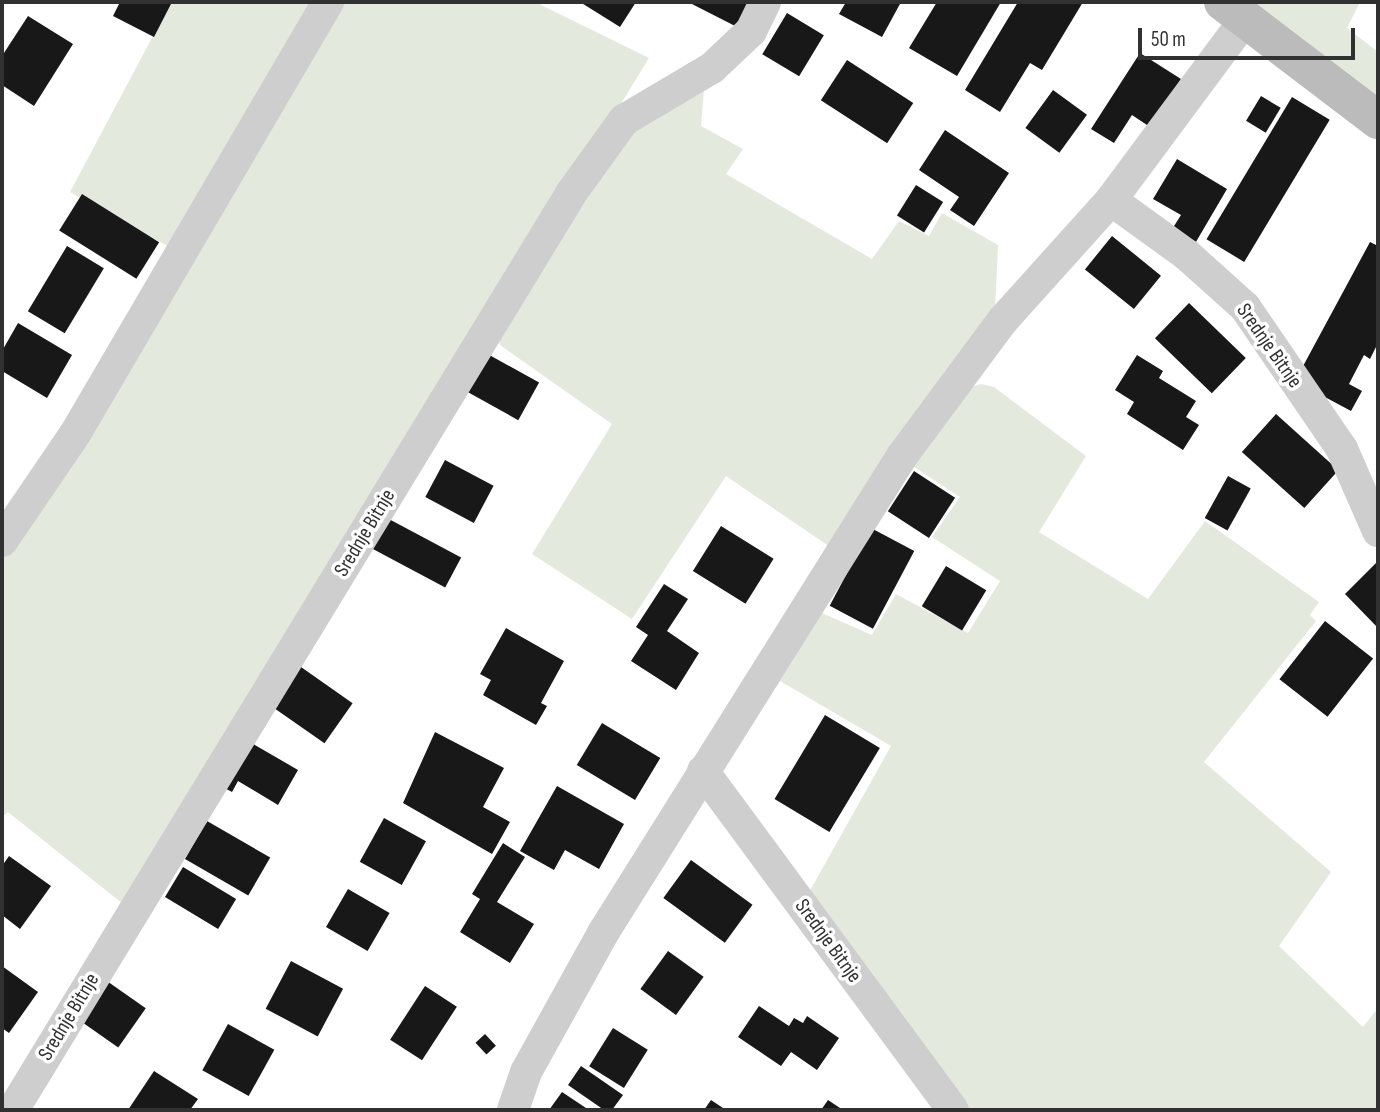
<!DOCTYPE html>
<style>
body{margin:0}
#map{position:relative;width:1380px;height:1112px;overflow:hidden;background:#fff;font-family:"Sofia Sans Condensed",sans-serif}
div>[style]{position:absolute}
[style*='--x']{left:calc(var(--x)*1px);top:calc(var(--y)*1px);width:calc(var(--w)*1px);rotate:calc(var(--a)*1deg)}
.green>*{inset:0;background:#e4e9de}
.building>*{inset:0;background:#181818;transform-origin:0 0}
.street>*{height:32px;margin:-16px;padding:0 16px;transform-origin:16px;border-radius:16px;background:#cecece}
.secondary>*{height:38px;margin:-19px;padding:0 19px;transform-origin:19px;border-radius:19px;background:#bbb}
span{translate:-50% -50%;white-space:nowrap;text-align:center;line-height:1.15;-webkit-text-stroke:7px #fff;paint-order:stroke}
.street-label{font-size:21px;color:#313131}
.frame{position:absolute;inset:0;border:4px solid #313131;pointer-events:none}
.scale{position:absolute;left:1138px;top:28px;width:217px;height:32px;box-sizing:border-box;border:4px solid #313131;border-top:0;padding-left:9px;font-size:21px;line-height:24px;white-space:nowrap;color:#313131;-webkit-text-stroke:5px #fff;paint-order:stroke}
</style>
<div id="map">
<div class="green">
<i style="clip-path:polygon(171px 2px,316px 2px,175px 250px,70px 192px)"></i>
<i style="clip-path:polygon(339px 2px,535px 2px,649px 58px,128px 908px,8px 812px,2px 817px,2px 557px)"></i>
<i style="clip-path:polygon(1244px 2px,1360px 2px,1347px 28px,1378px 52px,1378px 104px)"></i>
<i style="clip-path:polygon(704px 88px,701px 126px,743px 149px,726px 174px,872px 259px,899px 221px,929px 236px,942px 213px,998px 245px,995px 311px,833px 549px,726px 476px,632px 619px,532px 554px,612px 424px,500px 345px,498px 333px,501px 321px,630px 133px)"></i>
<i style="clip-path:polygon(981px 384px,994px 387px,1086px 456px,1039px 532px,1148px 599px,1205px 521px,1319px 602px,1310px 615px,1316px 621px,1204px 762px,1331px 872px,1279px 946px,1363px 1027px,1378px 1008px,1378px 1110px,966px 1110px,807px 896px,891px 746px,780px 681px,822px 613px,872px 635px,896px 594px,968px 633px,1000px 581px,932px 537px,960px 497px,911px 465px,967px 388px)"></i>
</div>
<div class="building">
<i style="clip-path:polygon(120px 2px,172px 2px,154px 37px,113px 16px)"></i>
<i style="clip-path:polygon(580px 2px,636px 2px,620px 27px)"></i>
<i style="clip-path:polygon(688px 2px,753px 2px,739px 28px)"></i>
<i style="clip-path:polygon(846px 2px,901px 2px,882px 37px,839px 14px)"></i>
<i style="clip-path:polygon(937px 2px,1001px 2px,957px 76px,909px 48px)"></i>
<i style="clip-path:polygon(1018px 2px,1083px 2px,1042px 70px,1030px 63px,1000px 112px,965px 90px)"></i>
<i style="left:787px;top:13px;width:43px;height:48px;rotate:31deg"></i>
<i style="clip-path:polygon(28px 16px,73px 44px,34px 106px,2px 85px,2px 56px)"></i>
<i style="clip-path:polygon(1140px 53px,1181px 79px,1150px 127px,1132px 115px,1114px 143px,1091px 129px)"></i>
<i style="left:847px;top:60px;width:79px;height:48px;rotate:33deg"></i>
<i style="left:1053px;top:90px;width:42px;height:47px;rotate:36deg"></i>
<i style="left:1261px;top:96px;width:23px;height:29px;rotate:31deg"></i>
<i style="left:1292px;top:97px;width:44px;height:166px;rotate:31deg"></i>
<i style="clip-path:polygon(945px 130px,1009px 173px,974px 226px,950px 210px,959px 197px,919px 170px)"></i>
<i style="clip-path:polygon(1177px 159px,1227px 189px,1193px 247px,1169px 234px,1181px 215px,1153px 199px)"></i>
<i style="left:916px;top:185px;width:32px;height:36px;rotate:32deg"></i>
<i style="left:82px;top:194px;width:91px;height:43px;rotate:32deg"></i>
<i style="left:1112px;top:236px;width:63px;height:43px;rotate:39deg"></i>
<i style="clip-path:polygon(1370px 242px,1378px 246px,1378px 343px,1370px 359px,1364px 355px,1349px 384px,1362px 391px,1351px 411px,1295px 381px)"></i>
<i style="left:67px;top:246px;width:43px;height:76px;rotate:31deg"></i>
<i style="left:1189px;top:303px;width:79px;height:49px;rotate:44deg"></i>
<i style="clip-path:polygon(18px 323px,72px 355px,47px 398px,2px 371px,2px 351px)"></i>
<i style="left:484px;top:352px;width:63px;height:43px;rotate:29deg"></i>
<i style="clip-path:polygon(1137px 355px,1163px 371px,1159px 378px,1196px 401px,1186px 417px,1199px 425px,1183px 450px,1127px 414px,1134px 402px,1115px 390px)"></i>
<i style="left:1276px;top:414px;width:84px;height:51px;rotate:42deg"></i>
<i style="left:445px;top:460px;width:55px;height:42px;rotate:28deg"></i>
<i style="left:914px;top:471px;width:49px;height:48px;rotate:33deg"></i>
<i style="left:1228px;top:476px;width:26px;height:48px;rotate:29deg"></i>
<i style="left:387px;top:518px;width:84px;height:34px;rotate:28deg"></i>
<i style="left:721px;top:526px;width:62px;height:53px;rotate:32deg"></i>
<i style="left:871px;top:528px;width:49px;height:88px;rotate:28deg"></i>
<i style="clip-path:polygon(1378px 561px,1378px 628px,1345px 594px)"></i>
<i style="left:946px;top:566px;width:47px;height:47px;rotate:31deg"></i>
<i style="clip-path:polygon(664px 584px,688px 599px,667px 631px,699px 653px,676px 690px,631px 661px,648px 635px,636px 627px)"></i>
<i style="left:1325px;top:621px;width:61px;height:74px;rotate:38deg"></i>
<i style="clip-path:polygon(506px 628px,564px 661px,541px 703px,547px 706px,536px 725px,483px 695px,491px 680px,480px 674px)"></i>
<i style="left:301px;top:667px;width:63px;height:49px;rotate:35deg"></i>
<i style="left:825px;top:715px;width:64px;height:98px;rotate:31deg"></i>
<i style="left:602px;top:723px;width:68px;height:49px;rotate:31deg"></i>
<i style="clip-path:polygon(435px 732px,504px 768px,483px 807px,510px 822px,492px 854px,403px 803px)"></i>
<i style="clip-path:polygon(243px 738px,298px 770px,278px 805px,238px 781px,232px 792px,217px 784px)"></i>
<i style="clip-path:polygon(557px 786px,624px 824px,599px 869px,565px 850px,554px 870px,520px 851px)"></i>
<i style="left:384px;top:818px;width:48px;height:50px;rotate:29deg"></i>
<i style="left:207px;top:821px;width:73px;height:44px;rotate:30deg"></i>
<i style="clip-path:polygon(503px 843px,525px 857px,497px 902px,534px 924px,510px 963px,460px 932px,480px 899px,472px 894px)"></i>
<i style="clip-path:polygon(9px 856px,51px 886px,20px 929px,2px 915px,2px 866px)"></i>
<i style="left:691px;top:860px;width:76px;height:47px;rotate:36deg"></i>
<i style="left:183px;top:867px;width:62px;height:35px;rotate:31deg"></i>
<i style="left:348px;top:889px;width:48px;height:44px;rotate:30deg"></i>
<i style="left:668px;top:951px;width:44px;height:47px;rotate:36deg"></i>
<i style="left:291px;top:961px;width:59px;height:54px;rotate:28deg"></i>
<i style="clip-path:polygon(2px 966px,38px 992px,9px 1033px,2px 1028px)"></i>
<i style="left:104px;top:979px;width:51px;height:48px;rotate:35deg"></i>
<i style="left:425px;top:986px;width:38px;height:64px;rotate:33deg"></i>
<i style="clip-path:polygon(759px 1006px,789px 1026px,794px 1018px,803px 1023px,807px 1016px,839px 1038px,817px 1070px,791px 1052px,781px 1066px,738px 1037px)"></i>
<i style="left:228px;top:1024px;width:53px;height:53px;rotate:29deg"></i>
<i style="left:613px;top:1028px;width:41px;height:45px;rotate:32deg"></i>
<i style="left:485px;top:1034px;width:16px;height:13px;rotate:47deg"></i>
<i style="clip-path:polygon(581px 1066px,623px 1095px,612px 1110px,604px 1110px,568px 1085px)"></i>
<i style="clip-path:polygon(154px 1071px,198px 1099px,190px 1110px,128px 1110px)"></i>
<i style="clip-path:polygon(562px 1092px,589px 1110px,549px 1110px)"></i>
<i style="clip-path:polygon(711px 1100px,726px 1110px,704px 1110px)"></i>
<i style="clip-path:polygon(828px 1100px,843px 1110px,821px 1110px)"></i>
</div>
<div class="street">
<i style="--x:1111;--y:200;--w:94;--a:35.9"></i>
<i style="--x:1187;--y:255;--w:78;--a:41.9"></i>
<i style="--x:1245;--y:307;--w:172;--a:55.7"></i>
<i style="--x:1342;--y:449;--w:90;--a:66.3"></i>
<i style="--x:2;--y:541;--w:130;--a:-55.7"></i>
<i style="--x:75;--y:434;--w:501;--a:-59.64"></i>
<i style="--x:703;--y:771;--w:421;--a:53.6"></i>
<i style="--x:13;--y:1110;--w:1075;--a:-58.66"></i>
<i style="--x:572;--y:192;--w:89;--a:-54.2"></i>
<i style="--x:624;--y:120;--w:102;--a:-30.6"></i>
<i style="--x:712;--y:68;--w:54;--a:-43.5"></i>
<i style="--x:751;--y:31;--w:32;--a:-64"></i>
<i style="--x:513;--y:1110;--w:40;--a:-71.1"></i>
<i style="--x:526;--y:1072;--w:159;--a:-61"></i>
<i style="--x:603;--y:933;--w:563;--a:-57.92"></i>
<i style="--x:902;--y:456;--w:169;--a:-53.4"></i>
<i style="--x:1003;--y:320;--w:161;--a:-48"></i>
<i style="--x:1111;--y:200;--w:227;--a:-53.4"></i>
</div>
<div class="secondary">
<i style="--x:1223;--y:2;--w:195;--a:37.3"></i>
</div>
<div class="street-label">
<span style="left:1269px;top:346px;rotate:55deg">Srednje Bitnje</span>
<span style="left:365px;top:533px;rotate:-59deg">Srednje Bitnje</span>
<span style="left:828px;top:941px;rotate:54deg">Srednje Bitnje</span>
<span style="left:69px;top:1017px;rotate:-59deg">Srednje Bitnje</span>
</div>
<div class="frame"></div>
<div class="scale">50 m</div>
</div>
